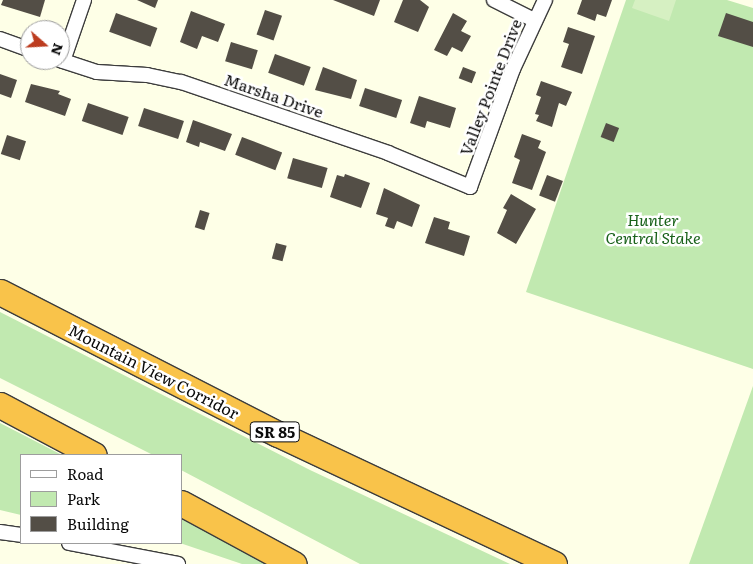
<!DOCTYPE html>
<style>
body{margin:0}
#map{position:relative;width:753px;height:564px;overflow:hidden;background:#feffe7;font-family:Literata,serif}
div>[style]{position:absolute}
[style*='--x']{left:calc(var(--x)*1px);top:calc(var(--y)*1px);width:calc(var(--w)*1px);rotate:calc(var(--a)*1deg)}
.green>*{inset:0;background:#c1e9b0}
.pitch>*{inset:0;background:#d6f0c2}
.building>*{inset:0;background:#534e46;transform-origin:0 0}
.roads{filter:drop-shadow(1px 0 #3d3d3d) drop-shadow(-1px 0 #3d3d3d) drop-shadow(0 1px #3d3d3d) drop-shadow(0 -1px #3d3d3d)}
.street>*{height:14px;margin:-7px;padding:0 7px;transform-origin:7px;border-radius:7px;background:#fff}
.highway>*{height:25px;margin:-12.5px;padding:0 12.5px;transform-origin:12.5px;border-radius:12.5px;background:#f9c34a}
span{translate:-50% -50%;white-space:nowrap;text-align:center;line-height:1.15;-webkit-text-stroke:5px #fff;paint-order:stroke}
.shield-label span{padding:1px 4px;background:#fff;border:1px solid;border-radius:4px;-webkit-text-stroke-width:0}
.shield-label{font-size:15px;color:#0a0a0a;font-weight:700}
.street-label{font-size:16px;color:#0a0a0a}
.park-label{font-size:16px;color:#1a621b;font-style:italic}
.legend{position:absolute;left:20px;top:454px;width:162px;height:90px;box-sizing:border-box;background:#fff;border:1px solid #9d9d9d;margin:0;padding:6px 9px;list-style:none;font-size:15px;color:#0a0a0a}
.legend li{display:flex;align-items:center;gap:10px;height:25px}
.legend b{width:25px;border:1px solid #9d9d9d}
.north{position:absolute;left:20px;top:20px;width:50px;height:50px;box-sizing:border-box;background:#fff;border:1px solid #9d9d9d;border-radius:50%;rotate:109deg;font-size:14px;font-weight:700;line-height:20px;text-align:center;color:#0a0a0a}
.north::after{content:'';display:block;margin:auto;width:18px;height:22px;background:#bc3c1f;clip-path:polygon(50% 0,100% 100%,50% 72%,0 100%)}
</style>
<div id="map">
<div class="green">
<i style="clip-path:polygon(626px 0,727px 0,753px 8px,753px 369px,526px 292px)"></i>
<i style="clip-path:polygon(0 312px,310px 470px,510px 564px,360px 564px,181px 470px,181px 455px,153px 455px,0 378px)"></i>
<i style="clip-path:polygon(753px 386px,753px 564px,689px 564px)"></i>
<i style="clip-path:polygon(0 423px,62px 455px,21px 455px,21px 515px,0 510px)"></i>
<i style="clip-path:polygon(181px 519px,257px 558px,267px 564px,242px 564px,180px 543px)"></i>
</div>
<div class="pitch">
<i style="clip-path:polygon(635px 0,676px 0,669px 21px,632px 8px)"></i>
</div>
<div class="building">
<i style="clip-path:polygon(3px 0,45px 0,40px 17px,1px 5px)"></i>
<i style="clip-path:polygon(137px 0,158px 0,155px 8px)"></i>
<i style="clip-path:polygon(333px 0,380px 0,374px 16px)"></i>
<i style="clip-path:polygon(403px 0,420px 0,429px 7px,418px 32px,394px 22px)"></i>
<i style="clip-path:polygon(582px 0,612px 0,606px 17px,597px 14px,595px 21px,577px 14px)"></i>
<i style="left:265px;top:10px;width:18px;height:26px;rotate:19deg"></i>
<i style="clip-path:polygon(191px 11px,225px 24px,218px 42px,202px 36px,197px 49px,180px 42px)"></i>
<i style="left:116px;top:13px;width:44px;height:20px;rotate:20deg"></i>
<i style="clip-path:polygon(453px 13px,467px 21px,461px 31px,471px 36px,462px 52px,452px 47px,447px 56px,434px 50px)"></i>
<i style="clip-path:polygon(726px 13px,753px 22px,753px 47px,718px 36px)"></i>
<i style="clip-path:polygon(568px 27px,595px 36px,582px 74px,561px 67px,569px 44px,563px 42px)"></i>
<i style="left:231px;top:42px;width:28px;height:20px;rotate:17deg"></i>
<i style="left:275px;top:54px;width:38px;height:20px;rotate:20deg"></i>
<i style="clip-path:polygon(323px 67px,357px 80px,351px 99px,315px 90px)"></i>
<i style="left:463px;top:67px;width:14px;height:12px;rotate:21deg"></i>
<i style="clip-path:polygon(0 74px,17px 80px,11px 98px,0 94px)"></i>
<i style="clip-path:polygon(541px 81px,572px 92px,566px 106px,559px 103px,552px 127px,536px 121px,539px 115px,535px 114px,541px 97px,536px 95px)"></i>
<i style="clip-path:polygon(31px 84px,60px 91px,58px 94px,71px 99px,65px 116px,25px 102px)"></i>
<i style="left:365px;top:88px;width:39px;height:19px;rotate:18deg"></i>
<i style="clip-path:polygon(419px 96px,456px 108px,450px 128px,427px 121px,425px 128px,410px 123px)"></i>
<i style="left:88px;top:103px;width:43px;height:19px;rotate:19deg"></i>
<i style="left:144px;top:108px;width:42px;height:19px;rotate:18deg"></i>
<i style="clip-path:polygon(193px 120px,232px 134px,225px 151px,200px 142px,199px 147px,186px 142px)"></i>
<i style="left:606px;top:123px;width:14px;height:15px;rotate:21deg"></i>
<i style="clip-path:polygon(522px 134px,541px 141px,538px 148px,546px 152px,532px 190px,512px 183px,520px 160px,514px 157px)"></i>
<i style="left:7px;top:135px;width:20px;height:20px;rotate:18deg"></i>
<i style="left:242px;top:137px;width:43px;height:19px;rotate:21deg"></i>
<i style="left:293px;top:158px;width:36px;height:21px;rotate:16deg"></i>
<i style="clip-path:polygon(345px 174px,370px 183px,361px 208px,330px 197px,337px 175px,344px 177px)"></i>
<i style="left:547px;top:175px;width:17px;height:22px;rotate:21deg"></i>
<i style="clip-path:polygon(384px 188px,420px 205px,412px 227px,397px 221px,394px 229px,385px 226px,388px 218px,376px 214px)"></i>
<i style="clip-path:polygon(511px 194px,536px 209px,516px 244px,497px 233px,507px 210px,503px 208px)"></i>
<i style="left:200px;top:210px;width:10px;height:18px;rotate:17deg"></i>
<i style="clip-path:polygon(434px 217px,450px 222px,448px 229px,470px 236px,464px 256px,425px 243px)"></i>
<i style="left:276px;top:243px;width:11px;height:16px;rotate:15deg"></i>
</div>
<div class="roads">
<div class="street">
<i style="--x:494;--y:0;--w:45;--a:26.6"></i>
<i style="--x:0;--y:39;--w:32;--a:20"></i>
<i style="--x:60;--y:60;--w:39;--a:18"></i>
<i style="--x:97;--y:72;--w:50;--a:3.4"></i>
<i style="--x:147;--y:75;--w:35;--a:12"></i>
<i style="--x:181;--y:82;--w:219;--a:18.9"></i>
<i style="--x:388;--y:153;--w:89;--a:22.5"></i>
<i style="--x:470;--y:187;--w:126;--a:-70"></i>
<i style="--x:513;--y:69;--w:76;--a:-65.1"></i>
<i style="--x:63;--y:61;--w:65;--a:-71"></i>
<i style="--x:0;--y:532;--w:21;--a:8"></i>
<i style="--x:69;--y:543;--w:111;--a:10.9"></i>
</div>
<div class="highway">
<i style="--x:0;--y:292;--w:312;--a:27.1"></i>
<i style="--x:278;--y:434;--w:305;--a:25.2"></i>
<i style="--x:0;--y:405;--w:106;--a:28"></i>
<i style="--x:181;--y:503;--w:128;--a:28.4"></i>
</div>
</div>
<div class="shield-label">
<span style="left:275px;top:432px">SR 85</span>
</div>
<div class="street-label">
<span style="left:490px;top:87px;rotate:-69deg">Valley Pointe Drive</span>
<span style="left:274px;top:95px;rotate:19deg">Marsha Drive</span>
<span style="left:154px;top:371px;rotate:27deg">Mountain View Corridor</span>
</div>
<div class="park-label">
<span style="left:653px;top:228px">Hunter<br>Central Stake</span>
</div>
<ul class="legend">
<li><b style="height:6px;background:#fff"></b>Road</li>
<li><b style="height:14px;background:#c1e9b0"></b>Park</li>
<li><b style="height:14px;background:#534e46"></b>Building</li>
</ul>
<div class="north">N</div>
</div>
